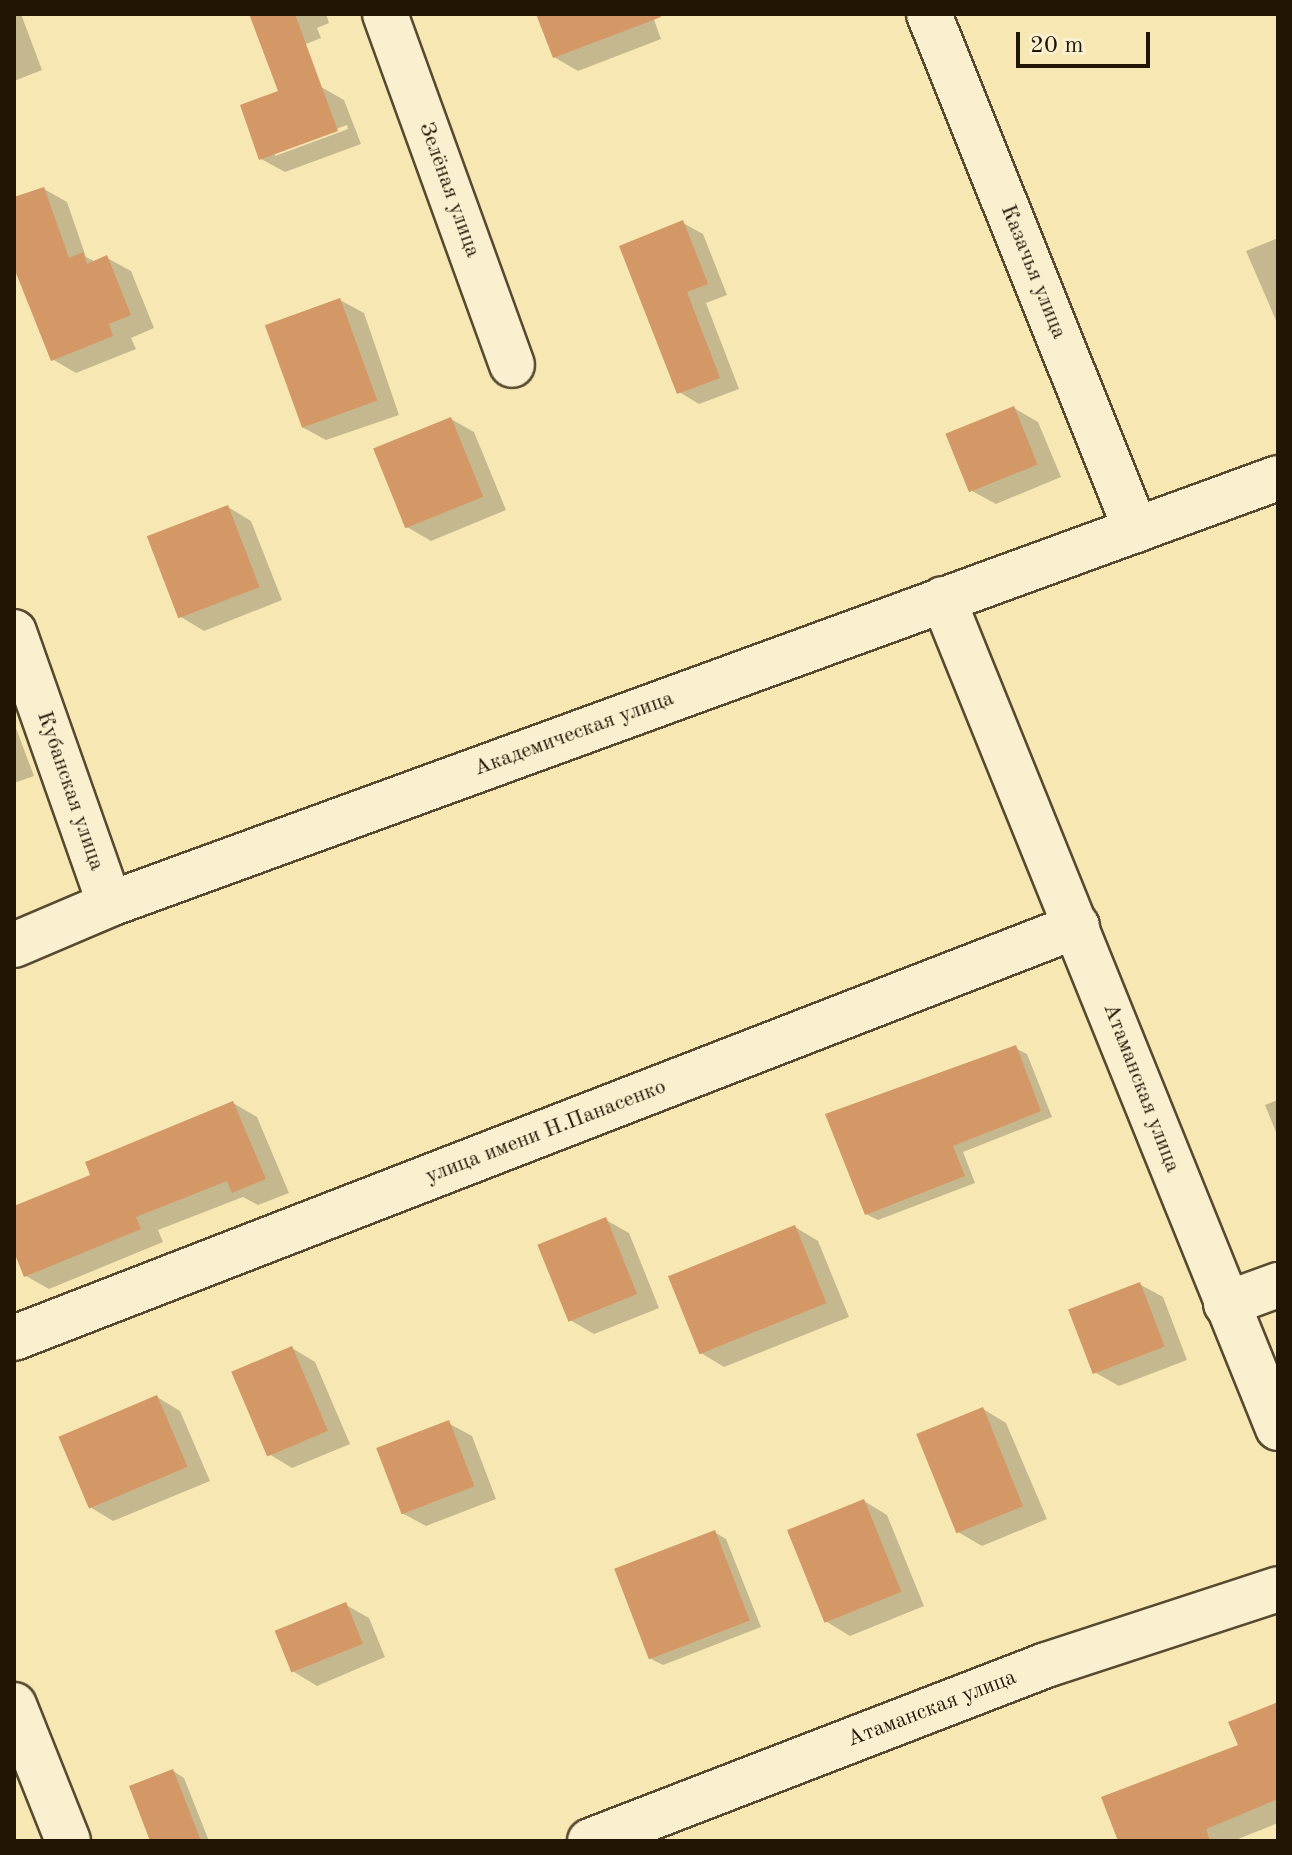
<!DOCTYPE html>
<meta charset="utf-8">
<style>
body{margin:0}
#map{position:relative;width:1292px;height:1855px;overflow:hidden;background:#f7e7b3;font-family:"Old Standard TT",serif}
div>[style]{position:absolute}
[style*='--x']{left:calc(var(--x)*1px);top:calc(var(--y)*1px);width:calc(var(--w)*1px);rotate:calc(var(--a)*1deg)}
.shadow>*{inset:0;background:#0003}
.building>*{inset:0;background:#d49766;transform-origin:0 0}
.roads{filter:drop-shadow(2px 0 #574a30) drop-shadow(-2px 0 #574a30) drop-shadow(0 2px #574a30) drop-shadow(0 -2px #574a30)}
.minor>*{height:44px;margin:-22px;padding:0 22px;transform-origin:22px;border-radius:22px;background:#faefce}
span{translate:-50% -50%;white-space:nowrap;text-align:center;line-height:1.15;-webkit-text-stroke:6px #faefce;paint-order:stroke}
.street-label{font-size:22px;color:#221504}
.frame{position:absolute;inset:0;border:16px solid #221504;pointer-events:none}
.scale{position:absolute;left:1016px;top:32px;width:134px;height:36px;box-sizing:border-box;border:4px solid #221504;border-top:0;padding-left:10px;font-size:24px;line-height:28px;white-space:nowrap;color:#221504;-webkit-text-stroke:6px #faefce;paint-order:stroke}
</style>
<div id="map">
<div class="shadow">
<i style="clip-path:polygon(14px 14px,21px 14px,42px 70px,14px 81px)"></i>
<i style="clip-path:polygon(251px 14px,326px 14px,329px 23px,317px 28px,321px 38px,284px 53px)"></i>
<i style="clip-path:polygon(538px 14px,652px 14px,661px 39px,578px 71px,554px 57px)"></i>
<i style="clip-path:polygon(evenodd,321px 87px,344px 100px,361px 144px,285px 172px,261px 159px,321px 87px,347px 125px,348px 129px,275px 156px,275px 152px,347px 125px)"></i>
<i style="clip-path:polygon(44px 189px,67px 202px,86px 257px,96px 262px,107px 258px,131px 271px,154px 328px,131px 338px,136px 349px,76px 373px,52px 359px,14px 263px,14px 199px)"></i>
<i style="clip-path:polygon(683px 223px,703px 234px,727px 295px,706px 303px,739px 389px,699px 404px,679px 392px)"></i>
<i style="clip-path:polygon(1278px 238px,1278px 325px,1246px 251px)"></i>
<i style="clip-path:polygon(340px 300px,364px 313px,399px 415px,326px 440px,302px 427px)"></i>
<i style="clip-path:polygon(1014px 408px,1038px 422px,1061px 477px,996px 504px,972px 491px)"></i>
<i style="clip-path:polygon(451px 419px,474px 432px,506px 510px,431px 541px,407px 527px)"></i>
<i style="clip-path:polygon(228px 507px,251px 521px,282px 600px,204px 631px,181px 617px)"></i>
<i style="clip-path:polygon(14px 723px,34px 776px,14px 783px)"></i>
<i style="clip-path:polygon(1015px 1048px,1027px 1054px,1052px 1117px,963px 1152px,975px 1183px,878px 1220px,866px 1214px,828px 1115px)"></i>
<i style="clip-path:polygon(1278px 1100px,1278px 1137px,1265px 1105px)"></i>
<i style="clip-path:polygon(233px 1103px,257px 1117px,289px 1193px,258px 1205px,243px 1197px,158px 1230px,163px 1242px,49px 1289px,26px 1276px,14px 1247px,14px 1208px,93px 1176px)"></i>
<i style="clip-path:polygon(606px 1220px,629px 1233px,659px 1308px,594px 1334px,570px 1320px)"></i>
<i style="clip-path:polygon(795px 1227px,818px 1241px,849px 1317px,724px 1367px,701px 1353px)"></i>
<i style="clip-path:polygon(1139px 1284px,1163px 1297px,1187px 1360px,1119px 1386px,1096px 1373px)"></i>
<i style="clip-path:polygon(292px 1348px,315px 1362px,350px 1444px,292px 1468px,269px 1454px)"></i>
<i style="clip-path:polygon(157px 1397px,180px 1411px,210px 1481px,113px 1521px,90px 1507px)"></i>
<i style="clip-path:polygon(983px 1409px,1006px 1423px,1047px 1519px,982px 1546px,958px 1532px)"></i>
<i style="clip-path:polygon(448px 1423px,472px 1436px,496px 1499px,426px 1526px,402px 1513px)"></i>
<i style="clip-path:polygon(864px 1501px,887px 1515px,924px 1606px,850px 1636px,827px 1622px)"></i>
<i style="clip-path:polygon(714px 1532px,726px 1539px,761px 1627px,663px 1665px,651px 1659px)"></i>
<i style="clip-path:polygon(346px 1605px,369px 1618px,385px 1657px,317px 1686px,294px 1672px)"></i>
<i style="clip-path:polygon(1278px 1704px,1278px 1823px,1233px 1841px,1119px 1841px,1240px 1747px)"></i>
<i style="clip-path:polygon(173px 1771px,184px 1778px,209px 1841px,152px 1841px)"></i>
</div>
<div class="building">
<i style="clip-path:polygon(249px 14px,295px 14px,338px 131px,259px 160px,240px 105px,278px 91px)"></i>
<i style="clip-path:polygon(536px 14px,660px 14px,661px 17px,553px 58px)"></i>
<i style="clip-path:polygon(44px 187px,69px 258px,83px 252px,87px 264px,107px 255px,131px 315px,109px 324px,113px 336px,51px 361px,14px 268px,14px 197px)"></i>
<i style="clip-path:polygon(683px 220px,708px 284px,687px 292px,720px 378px,677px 394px,619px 246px)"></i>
<i style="left:340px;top:298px;width:109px;height:80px;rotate:70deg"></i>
<i style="left:1014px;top:406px;width:63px;height:74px;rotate:68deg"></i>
<i style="left:451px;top:417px;width:86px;height:84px;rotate:68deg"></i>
<i style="left:228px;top:505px;width:88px;height:87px;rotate:69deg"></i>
<i style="clip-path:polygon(1016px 1045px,1041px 1111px,953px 1146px,965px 1176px,865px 1215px,825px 1114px)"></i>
<i style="clip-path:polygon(233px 1101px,266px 1179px,232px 1193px,227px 1181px,136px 1217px,141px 1229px,24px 1277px,14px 1252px,14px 1206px,90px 1175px,85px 1162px)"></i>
<i style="left:606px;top:1217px;width:83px;height:74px;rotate:68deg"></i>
<i style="left:795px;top:1225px;width:84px;height:137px;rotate:68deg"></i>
<i style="left:1140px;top:1282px;width:69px;height:77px;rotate:69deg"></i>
<i style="left:292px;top:1346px;width:92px;height:66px;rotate:67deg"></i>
<i style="left:157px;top:1395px;width:78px;height:107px;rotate:67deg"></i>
<i style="left:983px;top:1407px;width:107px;height:72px;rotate:68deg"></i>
<i style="left:449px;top:1420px;width:71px;height:78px;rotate:69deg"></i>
<i style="left:864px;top:1499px;width:100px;height:83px;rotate:68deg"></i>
<i style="left:715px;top:1530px;width:97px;height:108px;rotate:69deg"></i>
<i style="left:346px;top:1602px;width:45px;height:77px;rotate:68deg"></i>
<i style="clip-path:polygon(1278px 1702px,1278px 1799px,1206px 1829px,1210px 1841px,1118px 1841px,1101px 1797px,1238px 1745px,1228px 1722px)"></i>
<i style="clip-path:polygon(173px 1769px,201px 1841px,150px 1841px,129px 1786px)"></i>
</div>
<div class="roads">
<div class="minor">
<i style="--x:385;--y:14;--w:373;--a:70.1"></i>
<i style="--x:929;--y:14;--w:556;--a:68.14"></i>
<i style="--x:943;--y:599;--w:894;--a:68"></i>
<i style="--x:14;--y:632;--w:288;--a:70.6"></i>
<i style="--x:14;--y:945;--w:104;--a:-23.1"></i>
<i style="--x:110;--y:904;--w:1243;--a:-20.04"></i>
<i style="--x:1226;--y:1304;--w:55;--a:-20.1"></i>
<i style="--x:14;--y:1338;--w:1140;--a:-21.19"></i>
<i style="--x:14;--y:1705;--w:146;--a:68.3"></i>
<i style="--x:590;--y:1841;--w:489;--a:-21.1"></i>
<i style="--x:1046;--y:1665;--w:244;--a:-18.1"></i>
</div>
</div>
<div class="street-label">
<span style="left:449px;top:190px;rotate:70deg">Зелёная улица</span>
<span style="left:1033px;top:272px;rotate:68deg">Казачья улица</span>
<span style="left:574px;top:734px;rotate:-20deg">Академическая улица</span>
<span style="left:70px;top:791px;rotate:71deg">Кубанская улица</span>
<span style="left:1141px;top:1088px;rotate:69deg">Атаманская улица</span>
<span style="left:546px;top:1132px;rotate:-21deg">улица имени Н.Панасенко</span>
<span style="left:932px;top:1709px;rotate:-21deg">Атаманская улица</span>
</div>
<div class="frame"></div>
<div class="scale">20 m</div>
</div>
